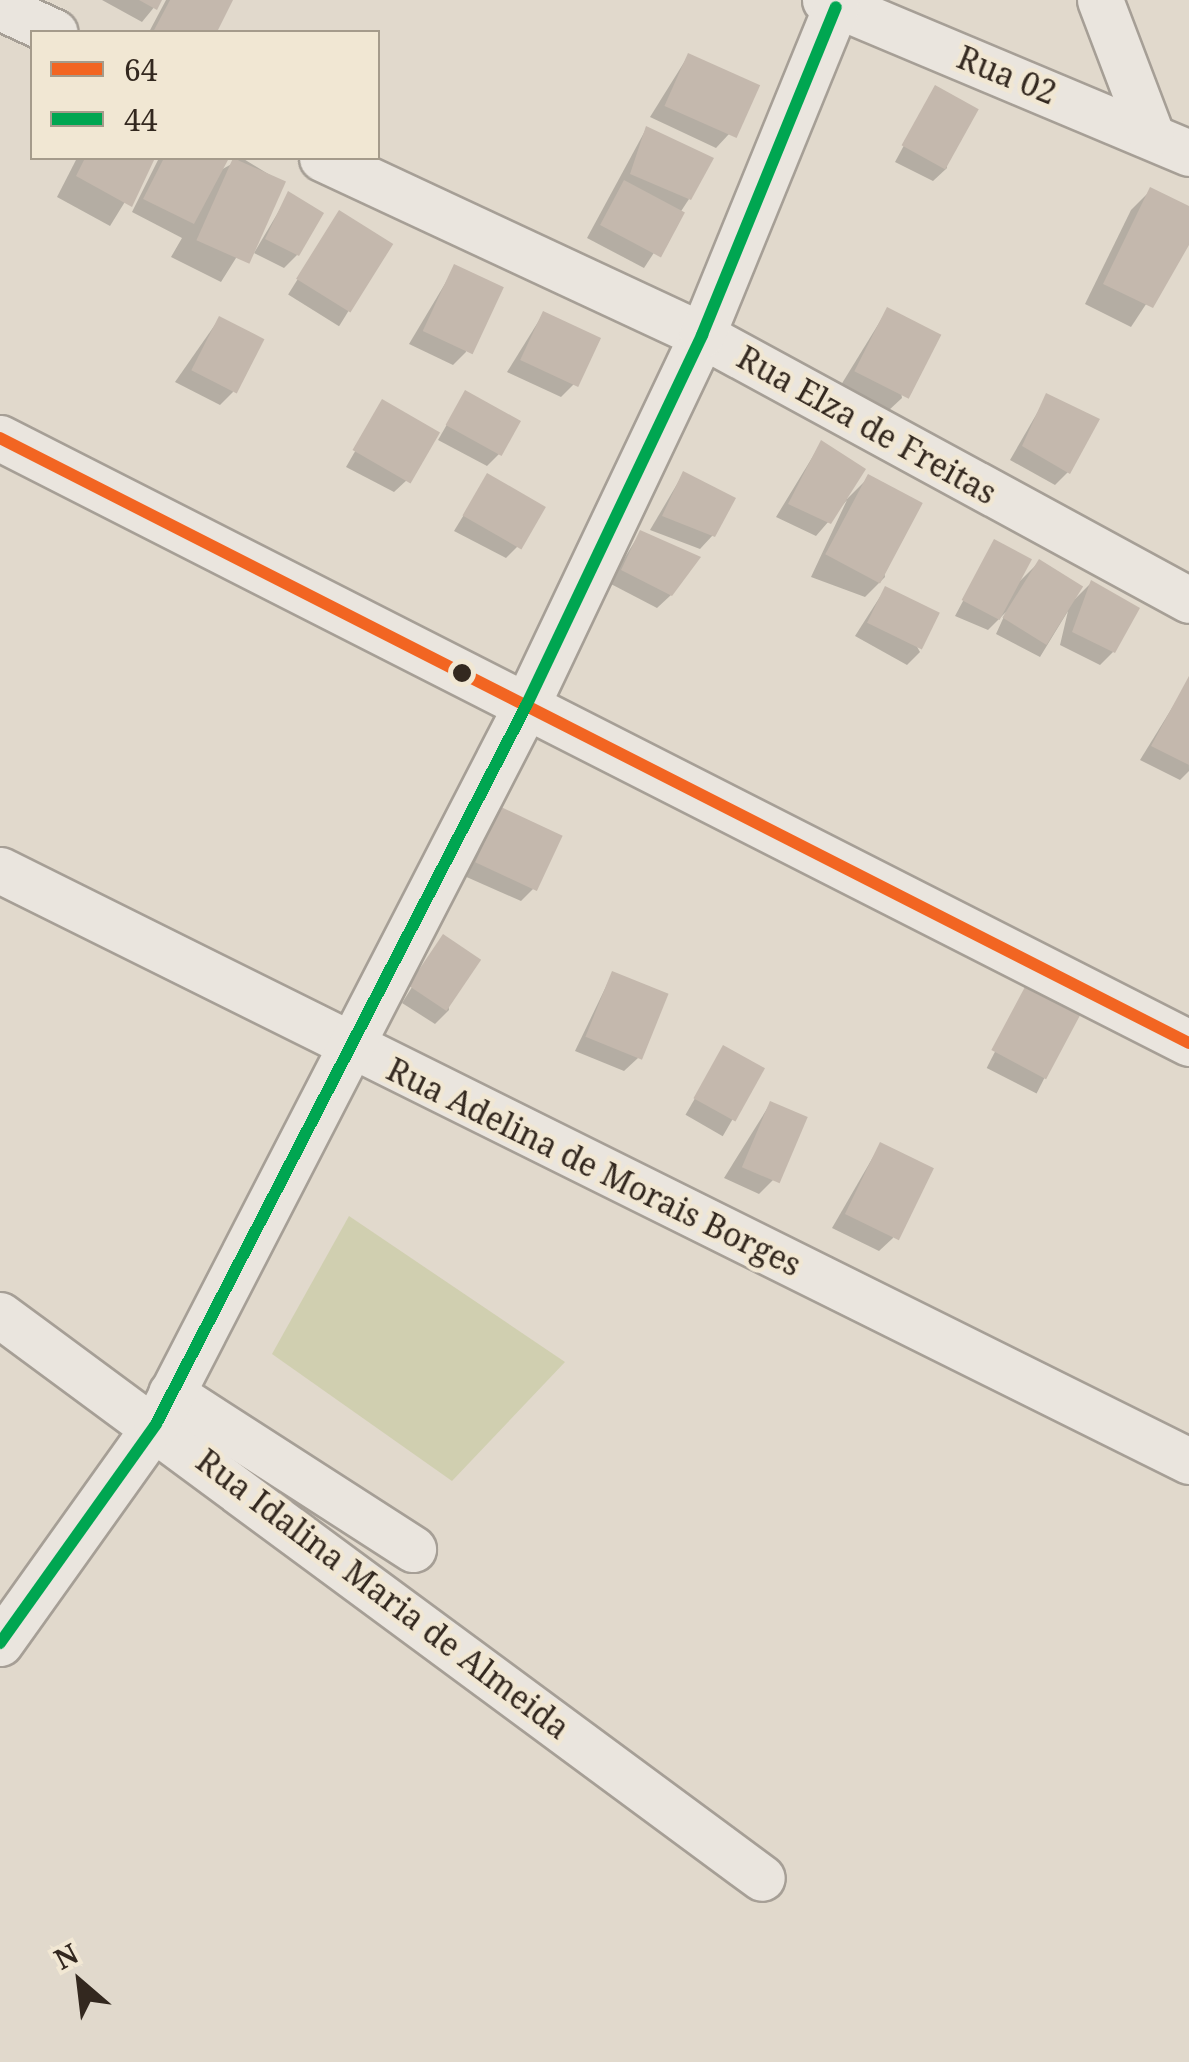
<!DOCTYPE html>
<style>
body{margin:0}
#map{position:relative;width:1189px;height:2062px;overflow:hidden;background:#e1d9cc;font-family:"Noto Serif",serif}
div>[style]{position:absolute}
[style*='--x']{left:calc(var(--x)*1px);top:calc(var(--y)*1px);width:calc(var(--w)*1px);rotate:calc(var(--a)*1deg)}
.green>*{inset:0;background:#d0cfb0}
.shadow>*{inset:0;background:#0003;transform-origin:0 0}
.building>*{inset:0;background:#c4b8ad;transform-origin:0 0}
.roads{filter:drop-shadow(2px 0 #a69f96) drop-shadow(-2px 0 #a69f96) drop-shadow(0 2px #a69f96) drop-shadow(0 -2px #a69f96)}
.minor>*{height:45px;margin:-22.5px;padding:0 22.5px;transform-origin:22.5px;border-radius:22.5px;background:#eae5de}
.bus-1>*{height:12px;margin:-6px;padding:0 6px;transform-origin:6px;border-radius:6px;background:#f26522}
.bus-2>*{height:12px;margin:-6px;padding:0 6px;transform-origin:6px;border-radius:6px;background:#00a651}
.dots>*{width:28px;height:28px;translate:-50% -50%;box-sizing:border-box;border:5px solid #f1e7d3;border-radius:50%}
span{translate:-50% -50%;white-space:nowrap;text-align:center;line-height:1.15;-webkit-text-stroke:9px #f1e7d3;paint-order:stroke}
.street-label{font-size:32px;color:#33281f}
.legend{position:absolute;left:30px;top:30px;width:350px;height:130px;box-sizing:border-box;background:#f1e7d3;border:2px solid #a59b8b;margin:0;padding:12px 18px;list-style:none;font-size:30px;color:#33281f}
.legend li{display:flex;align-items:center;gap:20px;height:50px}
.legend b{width:50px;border:2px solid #a59b8b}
.north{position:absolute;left:30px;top:1932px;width:100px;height:100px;-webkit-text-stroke:8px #f1e7d3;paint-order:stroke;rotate:332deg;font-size:28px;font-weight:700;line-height:40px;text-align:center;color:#33281f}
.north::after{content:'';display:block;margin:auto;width:35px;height:45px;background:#33281f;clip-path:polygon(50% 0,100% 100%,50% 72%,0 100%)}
</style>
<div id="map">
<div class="green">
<i style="clip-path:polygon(349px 1216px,565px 1362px,452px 1481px,272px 1354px)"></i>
</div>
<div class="shadow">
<i style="clip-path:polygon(102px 0,160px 0,142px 22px)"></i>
<i style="clip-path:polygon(166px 0,230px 0,214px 32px,149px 32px)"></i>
<i style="clip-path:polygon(688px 56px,729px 134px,716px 148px,650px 117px)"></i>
<i style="clip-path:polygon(935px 88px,947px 168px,933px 181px,895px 162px)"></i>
<i style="clip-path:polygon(646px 129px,689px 199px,644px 268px,587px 238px)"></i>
<i style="clip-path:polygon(77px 158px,152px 158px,110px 226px,57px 197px)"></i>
<i style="clip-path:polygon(159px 158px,226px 158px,221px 170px,242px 158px,283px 183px,221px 282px,171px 257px,182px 238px,132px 212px)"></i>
<i style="clip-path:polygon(1151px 190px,1189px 209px,1189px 239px,1131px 327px,1085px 304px,1131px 210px)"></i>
<i style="clip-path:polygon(289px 194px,297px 255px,284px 268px,254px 253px)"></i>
<i style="left:339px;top:213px;width:60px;height:96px;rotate:32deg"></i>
<i style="clip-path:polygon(455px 267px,466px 352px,453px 365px,409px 344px)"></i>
<i style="clip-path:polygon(887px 310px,902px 398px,888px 411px,841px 385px)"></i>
<i style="clip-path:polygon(543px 314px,574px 384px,561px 397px,507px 372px)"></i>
<i style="clip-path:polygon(219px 319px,233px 392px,220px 405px,175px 382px)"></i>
<i style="clip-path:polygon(465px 393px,500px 453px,487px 466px,438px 440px)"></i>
<i style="clip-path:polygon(1047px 396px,1068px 472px,1055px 485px,1010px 460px)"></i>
<i style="clip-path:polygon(383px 403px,408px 479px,394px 492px,346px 467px)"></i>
<i style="clip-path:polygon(821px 443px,847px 499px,869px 477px,885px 577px,865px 597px,811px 577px,847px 500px,816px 536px,776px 517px)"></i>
<i style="clip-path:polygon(683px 474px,713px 535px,700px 549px,650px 530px)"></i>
<i style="clip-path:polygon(487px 477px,520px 544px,506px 558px,454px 531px)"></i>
<i style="clip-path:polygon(640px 533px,671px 595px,657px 608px,609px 583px)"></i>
<i style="clip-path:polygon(994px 543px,1019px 582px,1039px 562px,1075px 599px,1091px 583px,1113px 652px,1100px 665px,1060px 645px,1068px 611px,1040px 657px,996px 634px,1006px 612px,988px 630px,955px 616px)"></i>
<i style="clip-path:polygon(885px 589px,920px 652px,907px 665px,855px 636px)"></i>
<i style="clip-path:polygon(1188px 682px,1189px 771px,1180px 780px,1140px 760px)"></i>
<i style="clip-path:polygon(502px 810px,534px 888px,521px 901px,462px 875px)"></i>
<i style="clip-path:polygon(443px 938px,449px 1010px,435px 1024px,402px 1003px)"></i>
<i style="clip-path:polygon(612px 974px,638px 1058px,624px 1071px,575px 1051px)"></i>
<i style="left:1028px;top:987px;width:56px;height:91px;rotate:27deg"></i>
<i style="left:724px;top:1048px;width:43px;height:77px;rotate:30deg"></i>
<i style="clip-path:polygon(770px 1104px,773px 1180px,759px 1194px,724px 1178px)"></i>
<i style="clip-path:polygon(880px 1145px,893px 1238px,879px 1251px,832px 1228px)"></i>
</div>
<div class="building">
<i style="clip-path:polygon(139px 0,162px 0,157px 10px)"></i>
<i style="clip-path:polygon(170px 0,233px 0,217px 32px,153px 32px)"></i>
<i style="left:688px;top:53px;width:79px;height:58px;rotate:24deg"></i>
<i style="left:935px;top:85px;width:50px;height:69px;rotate:29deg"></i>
<i style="clip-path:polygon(646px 126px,714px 158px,691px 200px,630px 174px)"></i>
<i style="clip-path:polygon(85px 158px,155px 158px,132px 207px,76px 176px)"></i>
<i style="clip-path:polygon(164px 158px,229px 158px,194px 224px,143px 199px)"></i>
<i style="left:233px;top:158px;width:58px;height:90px;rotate:24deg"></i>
<i style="left:624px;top:180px;width:69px;height:51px;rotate:28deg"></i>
<i style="clip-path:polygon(1150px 187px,1189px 206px,1189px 245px,1153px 308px,1103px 284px)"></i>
<i style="clip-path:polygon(288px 191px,324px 213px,299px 256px,265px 239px)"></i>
<i style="left:339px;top:210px;width:64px;height:81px;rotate:32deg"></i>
<i style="left:454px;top:264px;width:55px;height:74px;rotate:25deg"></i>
<i style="left:887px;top:307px;width:61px;height:72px;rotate:27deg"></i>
<i style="left:543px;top:311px;width:64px;height:54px;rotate:25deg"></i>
<i style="left:219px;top:316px;width:51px;height:61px;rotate:27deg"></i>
<i style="left:465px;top:390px;width:64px;height:40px;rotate:29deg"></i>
<i style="clip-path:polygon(1046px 393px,1100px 419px,1070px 474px,1022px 446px)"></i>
<i style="left:382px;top:399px;width:67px;height:59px;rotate:30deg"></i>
<i style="clip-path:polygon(821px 440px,866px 469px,831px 524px,788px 504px)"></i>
<i style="clip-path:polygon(683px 471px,736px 498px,715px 537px,662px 516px)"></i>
<i style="left:487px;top:473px;width:68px;height:49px;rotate:30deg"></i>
<i style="left:868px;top:474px;width:62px;height:91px;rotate:28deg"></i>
<i style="clip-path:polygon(640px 530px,701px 557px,672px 596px,621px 570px)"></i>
<i style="left:994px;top:539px;width:43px;height:69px;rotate:28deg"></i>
<i style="left:1039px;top:559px;width:52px;height:69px;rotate:32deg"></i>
<i style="clip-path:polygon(1091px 580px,1140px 608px,1115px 653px,1072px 632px)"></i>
<i style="left:885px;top:586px;width:61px;height:41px;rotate:26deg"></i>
<i style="clip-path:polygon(1189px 676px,1189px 765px,1151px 746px)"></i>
<i style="left:501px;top:807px;width:68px;height:61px;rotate:25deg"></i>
<i style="left:443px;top:934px;width:46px;height:62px;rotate:34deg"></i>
<i style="left:612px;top:971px;width:61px;height:71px;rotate:22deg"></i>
<i style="left:1027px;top:983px;width:62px;height:76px;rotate:28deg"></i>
<i style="left:723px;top:1045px;width:48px;height:61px;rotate:29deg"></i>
<i style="left:770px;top:1101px;width:41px;height:72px;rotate:23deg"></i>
<i style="left:880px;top:1142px;width:60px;height:80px;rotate:26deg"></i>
</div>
<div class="roads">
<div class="minor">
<i style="--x:825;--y:0;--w:395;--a:22.8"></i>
<i style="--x:1100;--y:0;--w:143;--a:69.2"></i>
<i style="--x:0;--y:7;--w:60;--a:24.8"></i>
<i style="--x:322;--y:158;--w:419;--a:25"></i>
<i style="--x:702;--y:335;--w:554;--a:28.55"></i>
<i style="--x:0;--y:438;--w:1334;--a:26.97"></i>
<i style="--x:0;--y:870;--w:1328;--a:26.43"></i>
<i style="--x:0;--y:1315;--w:947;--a:36.46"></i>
<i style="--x:171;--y:1393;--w:288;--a:32.8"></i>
<i style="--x:0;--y:1643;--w:269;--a:-54.5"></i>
<i style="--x:156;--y:1424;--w:808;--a:-62.74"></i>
<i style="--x:526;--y:706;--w:411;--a:-64.6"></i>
<i style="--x:702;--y:335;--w:354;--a:-67.8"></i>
</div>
</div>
<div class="bus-1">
<i style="--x:0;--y:438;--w:1334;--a:26.97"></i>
</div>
<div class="bus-2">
<i style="--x:0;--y:1643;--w:269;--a:-54.5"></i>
<i style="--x:156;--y:1424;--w:808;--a:-62.74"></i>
<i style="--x:526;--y:706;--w:411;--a:-64.6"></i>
<i style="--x:702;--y:335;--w:354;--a:-67.8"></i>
</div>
<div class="dots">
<i style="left:462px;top:673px;background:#33281f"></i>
</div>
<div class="street-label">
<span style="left:1007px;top:75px;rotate:22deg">Rua 02</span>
<span style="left:867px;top:425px;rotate:29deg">Rua Elza de Freitas</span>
<span style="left:594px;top:1167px;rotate:26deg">Rua Adelina de Morais Borges</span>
<span style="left:383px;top:1594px;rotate:37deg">Rua Idalina Maria de Almeida</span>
</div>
<ul class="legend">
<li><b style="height:12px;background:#f26522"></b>64</li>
<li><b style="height:12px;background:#00a651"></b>44</li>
</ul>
<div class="north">N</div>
</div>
